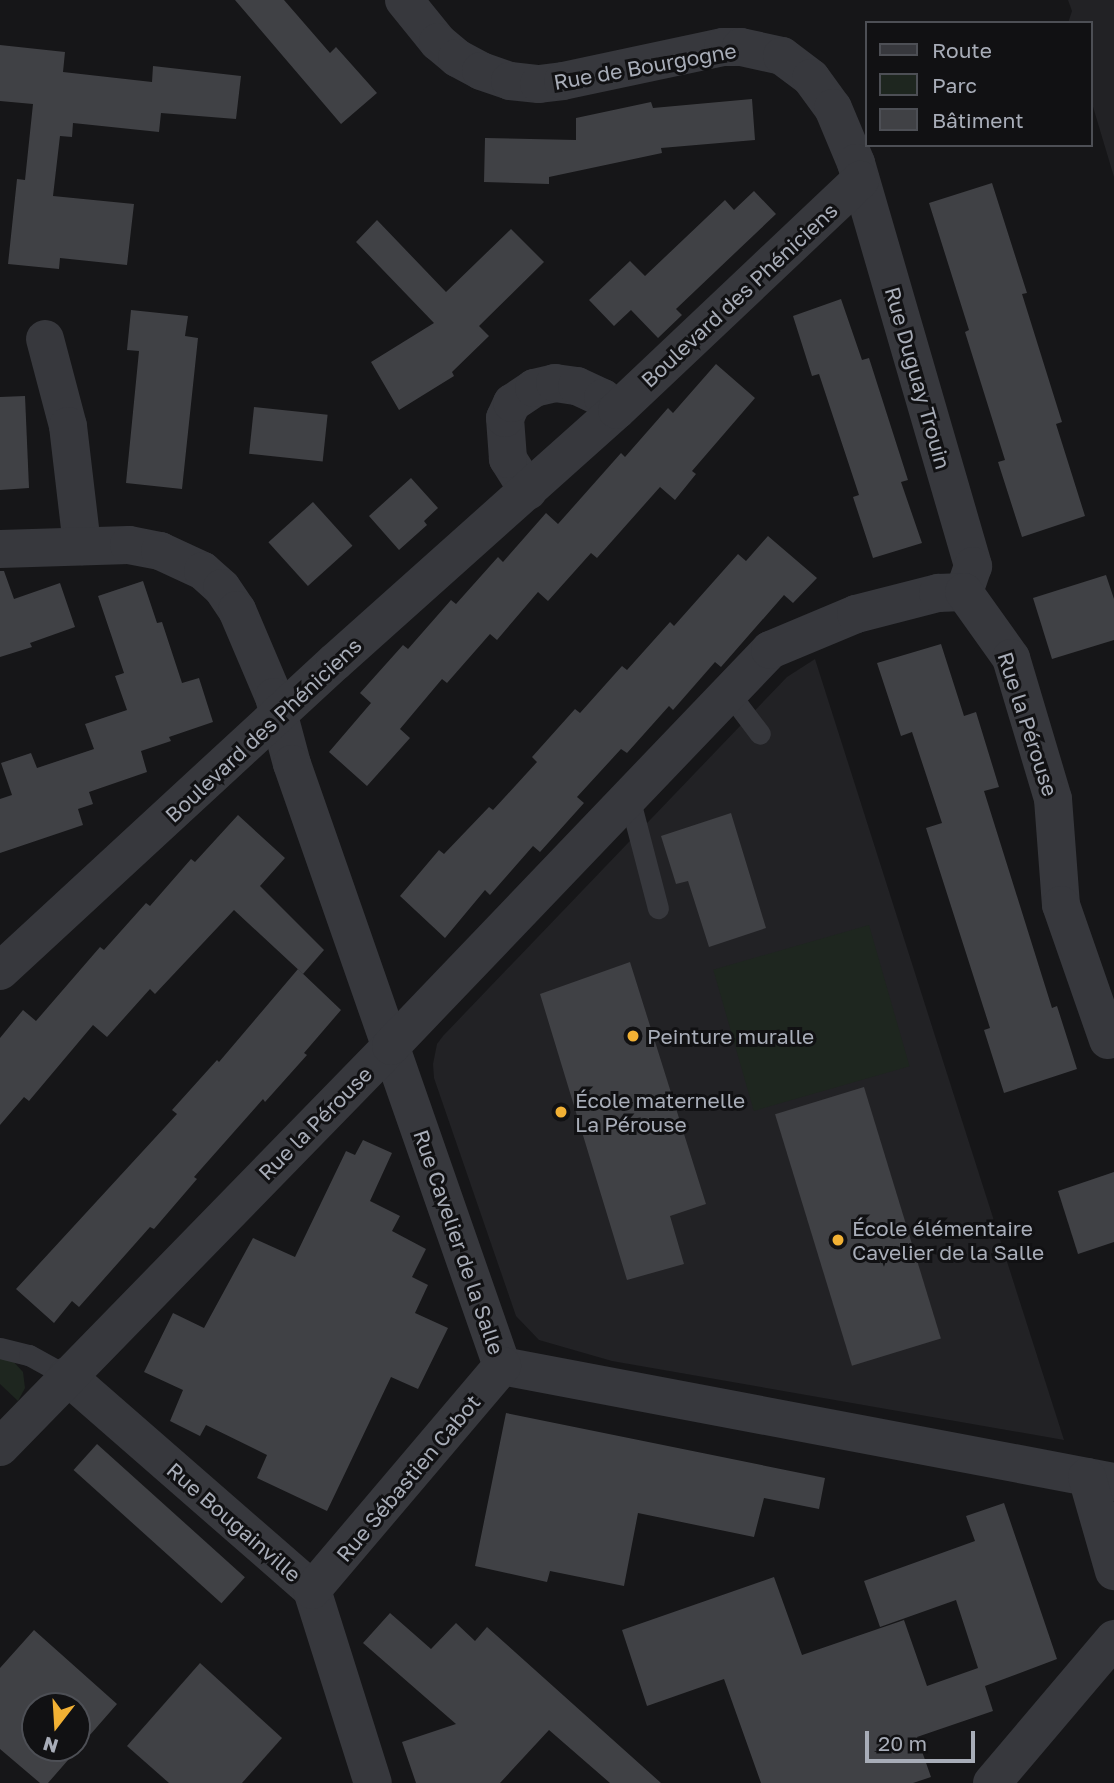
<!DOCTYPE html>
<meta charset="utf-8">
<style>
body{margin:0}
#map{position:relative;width:1114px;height:1783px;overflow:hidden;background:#161618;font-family:"Golos Text",sans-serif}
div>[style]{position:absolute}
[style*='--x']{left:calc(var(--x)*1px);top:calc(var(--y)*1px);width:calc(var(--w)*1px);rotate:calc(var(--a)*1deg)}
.built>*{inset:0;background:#222225}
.green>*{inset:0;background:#1e261f;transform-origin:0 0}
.building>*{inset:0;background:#404145;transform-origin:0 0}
.service>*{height:21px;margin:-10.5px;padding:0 10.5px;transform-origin:10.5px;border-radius:10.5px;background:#37383d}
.minor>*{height:38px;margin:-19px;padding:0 19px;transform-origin:19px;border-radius:19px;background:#37383d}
.dots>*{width:19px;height:19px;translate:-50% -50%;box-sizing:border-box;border:4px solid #111113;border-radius:50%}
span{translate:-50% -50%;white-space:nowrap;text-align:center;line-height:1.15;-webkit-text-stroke:6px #111113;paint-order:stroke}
.street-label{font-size:21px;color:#a8adb8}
.poi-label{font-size:21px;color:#a8adb8}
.left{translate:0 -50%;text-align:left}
.legend{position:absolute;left:865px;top:21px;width:228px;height:126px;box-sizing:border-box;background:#111113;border:2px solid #4d4f55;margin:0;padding:9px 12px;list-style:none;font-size:21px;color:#a8adb8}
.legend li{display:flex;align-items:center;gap:14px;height:35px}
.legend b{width:35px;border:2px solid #4d4f55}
.north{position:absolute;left:21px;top:1692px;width:70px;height:70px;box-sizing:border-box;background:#111113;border:2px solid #4d4f55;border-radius:50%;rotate:197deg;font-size:19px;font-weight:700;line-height:28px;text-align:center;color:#a8adb8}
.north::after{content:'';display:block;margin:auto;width:24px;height:32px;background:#f2b134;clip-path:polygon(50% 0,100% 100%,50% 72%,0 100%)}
.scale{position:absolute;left:865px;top:1731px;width:110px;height:32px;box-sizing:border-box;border:4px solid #a8adb8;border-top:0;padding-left:9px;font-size:21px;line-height:24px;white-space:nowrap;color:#a8adb8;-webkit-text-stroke:5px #111113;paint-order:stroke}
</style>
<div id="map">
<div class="built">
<i style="clip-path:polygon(1068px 0,1114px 0,1114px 177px,1091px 100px,1091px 23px,1068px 23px,1072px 11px)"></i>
<i style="clip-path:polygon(815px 659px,943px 1061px,1064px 1440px,612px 1361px,539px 1340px,516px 1316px,434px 1078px,433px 1064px,437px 1044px,443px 1036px,787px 677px)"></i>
</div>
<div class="green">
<i style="left:869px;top:925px;width:147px;height:162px;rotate:74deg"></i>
<i style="clip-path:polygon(0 1359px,11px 1359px,23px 1372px,25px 1388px,18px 1401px,0 1384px)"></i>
</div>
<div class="building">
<i style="clip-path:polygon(235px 0,284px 0,330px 53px,336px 47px,377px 93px,341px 124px)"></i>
<i style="clip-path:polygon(0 45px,65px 52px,63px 72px,152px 82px,153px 66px,241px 76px,236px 119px,161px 113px,159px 132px,73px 123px,72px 137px,60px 136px,53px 196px,134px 204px,127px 265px,60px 258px,59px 269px,8px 264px,17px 179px,25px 180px,33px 104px,0 101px)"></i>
<i style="clip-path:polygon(752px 99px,755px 140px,661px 148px,662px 153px,549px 177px,549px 184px,484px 182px,485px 138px,576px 140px,576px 118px,651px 102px,653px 108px)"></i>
<i style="clip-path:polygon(992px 183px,1027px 293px,1022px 294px,1062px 422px,1056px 424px,1085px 516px,1022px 537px,998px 462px,1005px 460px,965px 332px,969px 330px,929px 203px)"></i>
<i style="clip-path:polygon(754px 191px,776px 214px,676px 309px,682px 315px,658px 338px,631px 310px,614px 326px,589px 300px,630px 261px,645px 276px,725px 200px,734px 210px)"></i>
<i style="clip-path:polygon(377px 220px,446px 292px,511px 229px,544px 262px,479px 326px,489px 336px,452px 372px,454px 376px,399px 410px,371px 362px,434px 323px,356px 242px)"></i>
<i style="clip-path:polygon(841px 299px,862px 360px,869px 358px,908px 480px,901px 482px,922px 543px,873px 558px,853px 497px,859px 495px,819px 374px,812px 376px,793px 316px)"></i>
<i style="clip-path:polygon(131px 310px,188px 316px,185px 336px,198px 338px,182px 489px,126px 483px,139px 351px,127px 350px)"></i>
<i style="clip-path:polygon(716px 364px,755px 398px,692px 471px,696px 474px,675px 500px,660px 487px,597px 558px,591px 553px,548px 601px,538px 592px,497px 640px,490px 634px,447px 683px,442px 679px,400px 729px,410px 738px,367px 786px,329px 752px,371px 703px,360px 693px,403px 645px,408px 649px,451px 600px,456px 604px,498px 557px,503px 562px,546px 513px,558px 524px,621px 453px,625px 457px,668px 408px,673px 413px)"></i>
<i style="clip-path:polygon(25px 396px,29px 488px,0 490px,0 397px)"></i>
<i style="left:254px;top:407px;width:74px;height:47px;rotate:6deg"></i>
<i style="clip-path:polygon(411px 478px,438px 508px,424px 521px,427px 525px,399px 550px,369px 516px)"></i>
<i style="left:313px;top:502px;width:59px;height:60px;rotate:48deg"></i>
<i style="clip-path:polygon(768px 536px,817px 578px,793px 603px,784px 595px,721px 667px,715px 662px,673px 710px,669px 706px,627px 753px,621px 749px,577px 797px,584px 803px,540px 852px,533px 846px,490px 895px,485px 890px,445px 938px,400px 896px,439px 850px,444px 854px,489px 807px,493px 810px,537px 762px,532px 757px,575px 709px,580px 713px,622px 666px,627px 670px,670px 622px,674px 626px,738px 554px,746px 561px)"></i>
<i style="clip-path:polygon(0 571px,4px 571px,14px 599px,60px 583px,75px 627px,30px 643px,32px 647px,0 657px)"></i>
<i style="clip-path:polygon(1106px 575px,1114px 599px,1114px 640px,1052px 659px,1033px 598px)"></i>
<i style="clip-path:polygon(143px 581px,157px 623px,162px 622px,182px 683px,199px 678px,213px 722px,169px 737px,171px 741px,141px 751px,147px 772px,89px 792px,93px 804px,78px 809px,83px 825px,0 853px,0 799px,12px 795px,1px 763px,31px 753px,37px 768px,94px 749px,85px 724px,127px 710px,115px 676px,124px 673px,98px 596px)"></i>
<i style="clip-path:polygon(941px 644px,964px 716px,976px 712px,999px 787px,984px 791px,1052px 1008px,1057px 1006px,1077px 1069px,1004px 1093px,984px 1030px,990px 1028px,926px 828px,942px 823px,912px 732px,901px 736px,877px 663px)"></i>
<i style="clip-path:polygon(731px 813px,766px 928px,709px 947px,688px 881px,676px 884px,661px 836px)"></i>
<i style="clip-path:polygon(238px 815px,285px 858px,260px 886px,324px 950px,303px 974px,234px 910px,155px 994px,150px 989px,107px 1037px,93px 1025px,29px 1101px,24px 1097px,0 1125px,0 1038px,23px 1010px,36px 1021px,100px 947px,104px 950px,146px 903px,150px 906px,191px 859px,195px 862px)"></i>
<i style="clip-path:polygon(630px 962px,706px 1204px,670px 1216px,684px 1264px,627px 1280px,540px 994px)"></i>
<i style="clip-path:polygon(298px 969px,341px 1010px,304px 1053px,307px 1055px,265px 1102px,263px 1099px,194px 1177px,197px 1179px,154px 1229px,150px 1227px,79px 1307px,72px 1301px,54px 1323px,16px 1289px,177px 1114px,172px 1110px,217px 1060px,219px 1062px)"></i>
<i style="left:864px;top:1087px;width:263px;height:93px;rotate:73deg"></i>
<i style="clip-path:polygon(363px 1140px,392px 1153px,370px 1201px,400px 1216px,392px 1231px,426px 1249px,412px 1277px,428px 1285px,415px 1313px,448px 1328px,418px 1389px,391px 1377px,327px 1511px,257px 1478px,267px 1455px,206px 1425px,200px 1436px,170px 1421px,183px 1390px,144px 1372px,173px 1313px,204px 1328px,253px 1238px,295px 1257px,346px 1151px,355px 1155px)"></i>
<i style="clip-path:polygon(1114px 1172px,1114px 1242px,1078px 1254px,1058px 1191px)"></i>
<i style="clip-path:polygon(506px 1413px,825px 1478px,819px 1509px,764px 1498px,754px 1537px,638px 1513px,624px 1586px,550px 1571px,547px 1582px,475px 1566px)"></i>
<i style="left:97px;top:1444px;width:199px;height:35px;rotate:42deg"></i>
<i style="clip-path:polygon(1004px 1503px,1057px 1659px,985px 1686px,993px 1711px,917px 1737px,931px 1777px,913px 1783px,761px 1783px,724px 1679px,647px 1706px,622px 1630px,774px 1577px,802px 1655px,904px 1620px,927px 1686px,978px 1668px,956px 1600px,880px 1627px,864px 1581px,975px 1541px,966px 1516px)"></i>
<i style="clip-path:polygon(390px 1613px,431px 1649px,456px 1623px,475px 1641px,487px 1627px,661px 1783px,610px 1783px,549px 1730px,500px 1783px,416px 1783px,402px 1742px,456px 1724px,363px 1643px)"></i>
<i style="clip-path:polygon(evenodd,34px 1630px,117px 1704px,48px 1783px,40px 1783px,0 1749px,0 1668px,34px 1630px,35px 1706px,77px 1706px,77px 1748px,35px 1748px,35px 1706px)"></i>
<i style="clip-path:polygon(200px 1663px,282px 1738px,242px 1783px,169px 1783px,127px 1746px)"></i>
</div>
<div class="service">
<i style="--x:729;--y:693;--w:51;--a:52.9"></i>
<i style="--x:629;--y:797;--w:115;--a:75.4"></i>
<i style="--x:0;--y:1348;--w:30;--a:14"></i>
<i style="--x:29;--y:1355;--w:43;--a:28.9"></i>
</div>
<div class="minor">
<i style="--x:404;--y:0;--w:54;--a:51"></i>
<i style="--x:438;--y:42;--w:25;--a:40"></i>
<i style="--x:457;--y:58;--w:27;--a:28"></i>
<i style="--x:481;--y:71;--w:31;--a:19"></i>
<i style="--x:510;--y:81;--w:29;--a:6"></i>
<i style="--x:539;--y:84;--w:24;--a:-7"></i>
<i style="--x:563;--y:81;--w:164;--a:-12"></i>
<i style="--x:723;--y:47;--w:18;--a:0"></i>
<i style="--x:741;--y:47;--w:42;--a:12.4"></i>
<i style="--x:782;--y:56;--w:36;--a:37"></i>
<i style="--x:811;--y:78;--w:37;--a:54"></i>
<i style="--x:833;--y:108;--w:60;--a:67.3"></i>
<i style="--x:856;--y:163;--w:420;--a:73.8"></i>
<i style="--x:973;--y:566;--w:28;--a:109"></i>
<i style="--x:45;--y:339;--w:90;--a:75.2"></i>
<i style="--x:68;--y:426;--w:121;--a:83.3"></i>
<i style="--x:528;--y:491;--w:38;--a:-122"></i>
<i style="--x:508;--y:459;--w:41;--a:-94.2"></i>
<i style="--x:505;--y:418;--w:17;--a:-65"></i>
<i style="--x:512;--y:403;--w:27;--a:-34"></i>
<i style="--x:534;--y:388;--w:22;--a:-13"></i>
<i style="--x:555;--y:383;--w:22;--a:8"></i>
<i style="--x:577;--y:386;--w:29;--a:25"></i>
<i style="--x:603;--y:398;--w:18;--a:41"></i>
<i style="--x:0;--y:549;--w:129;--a:-1.8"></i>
<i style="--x:129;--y:545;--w:32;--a:11"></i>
<i style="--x:160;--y:551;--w:47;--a:24.9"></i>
<i style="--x:203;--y:571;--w:25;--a:42"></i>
<i style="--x:222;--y:588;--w:27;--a:56"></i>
<i style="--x:237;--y:610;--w:95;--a:67"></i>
<i style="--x:274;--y:697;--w:69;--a:75"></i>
<i style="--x:292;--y:764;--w:638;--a:70.77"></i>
<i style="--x:502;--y:1366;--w:623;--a:10.73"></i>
<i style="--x:0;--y:971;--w:456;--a:-42.7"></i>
<i style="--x:335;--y:662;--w:378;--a:-41.8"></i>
<i style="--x:617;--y:410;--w:335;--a:-43.4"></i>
<i style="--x:67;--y:1376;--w:325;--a:41.1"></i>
<i style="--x:312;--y:1590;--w:202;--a:72.5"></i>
<i style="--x:0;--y:1447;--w:560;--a:-45.72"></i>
<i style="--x:391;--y:1046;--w:548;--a:-46.26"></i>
<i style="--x:770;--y:650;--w:93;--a:-22.7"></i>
<i style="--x:856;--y:614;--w:85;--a:-14.4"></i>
<i style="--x:938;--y:593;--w:26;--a:-2"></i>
<i style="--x:964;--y:592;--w:81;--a:54.5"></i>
<i style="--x:1011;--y:658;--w:147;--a:73.4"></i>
<i style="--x:1053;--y:799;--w:106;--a:85.7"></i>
<i style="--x:1061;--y:905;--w:143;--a:70.8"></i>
<i style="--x:1087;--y:1477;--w:98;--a:74"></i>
<i style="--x:312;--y:1590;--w:294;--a:-49.7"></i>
<i style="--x:992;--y:1783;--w:189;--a:-49.7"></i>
</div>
<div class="dots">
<i style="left:633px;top:1036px;background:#f2b134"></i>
<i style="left:561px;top:1112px;background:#f2b134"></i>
<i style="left:838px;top:1240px;background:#f2b134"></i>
</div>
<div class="street-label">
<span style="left:645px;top:66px;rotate:-10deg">Rue de Bourgogne</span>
<span style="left:739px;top:295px;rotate:-43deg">Boulevard des Phéniciens</span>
<span style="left:918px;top:378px;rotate:74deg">Rue Duguay Trouin</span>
<span style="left:1028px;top:724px;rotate:72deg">Rue la Pérouse</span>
<span style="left:263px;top:730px;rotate:-43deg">Boulevard des Phéniciens</span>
<span style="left:315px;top:1123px;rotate:-45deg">Rue la Pérouse</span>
<span style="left:459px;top:1242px;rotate:71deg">Rue Cavelier de la Salle</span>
<span style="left:408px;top:1478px;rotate:-50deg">Rue Sébastien Cabot</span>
<span style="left:234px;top:1522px;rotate:41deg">Rue Bougainville</span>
</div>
<div class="poi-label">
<span class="left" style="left:647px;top:1036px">Peinture muralle</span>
<span class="left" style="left:575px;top:1112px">École maternelle<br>La Pérouse</span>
<span class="left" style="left:852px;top:1240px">École élémentaire<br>Cavelier de la Salle</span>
</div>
<ul class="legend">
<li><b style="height:9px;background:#37383d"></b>Route</li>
<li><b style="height:19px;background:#1e261f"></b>Parc</li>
<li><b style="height:19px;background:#404145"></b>Bâtiment</li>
</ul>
<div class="north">N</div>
<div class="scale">20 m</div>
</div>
